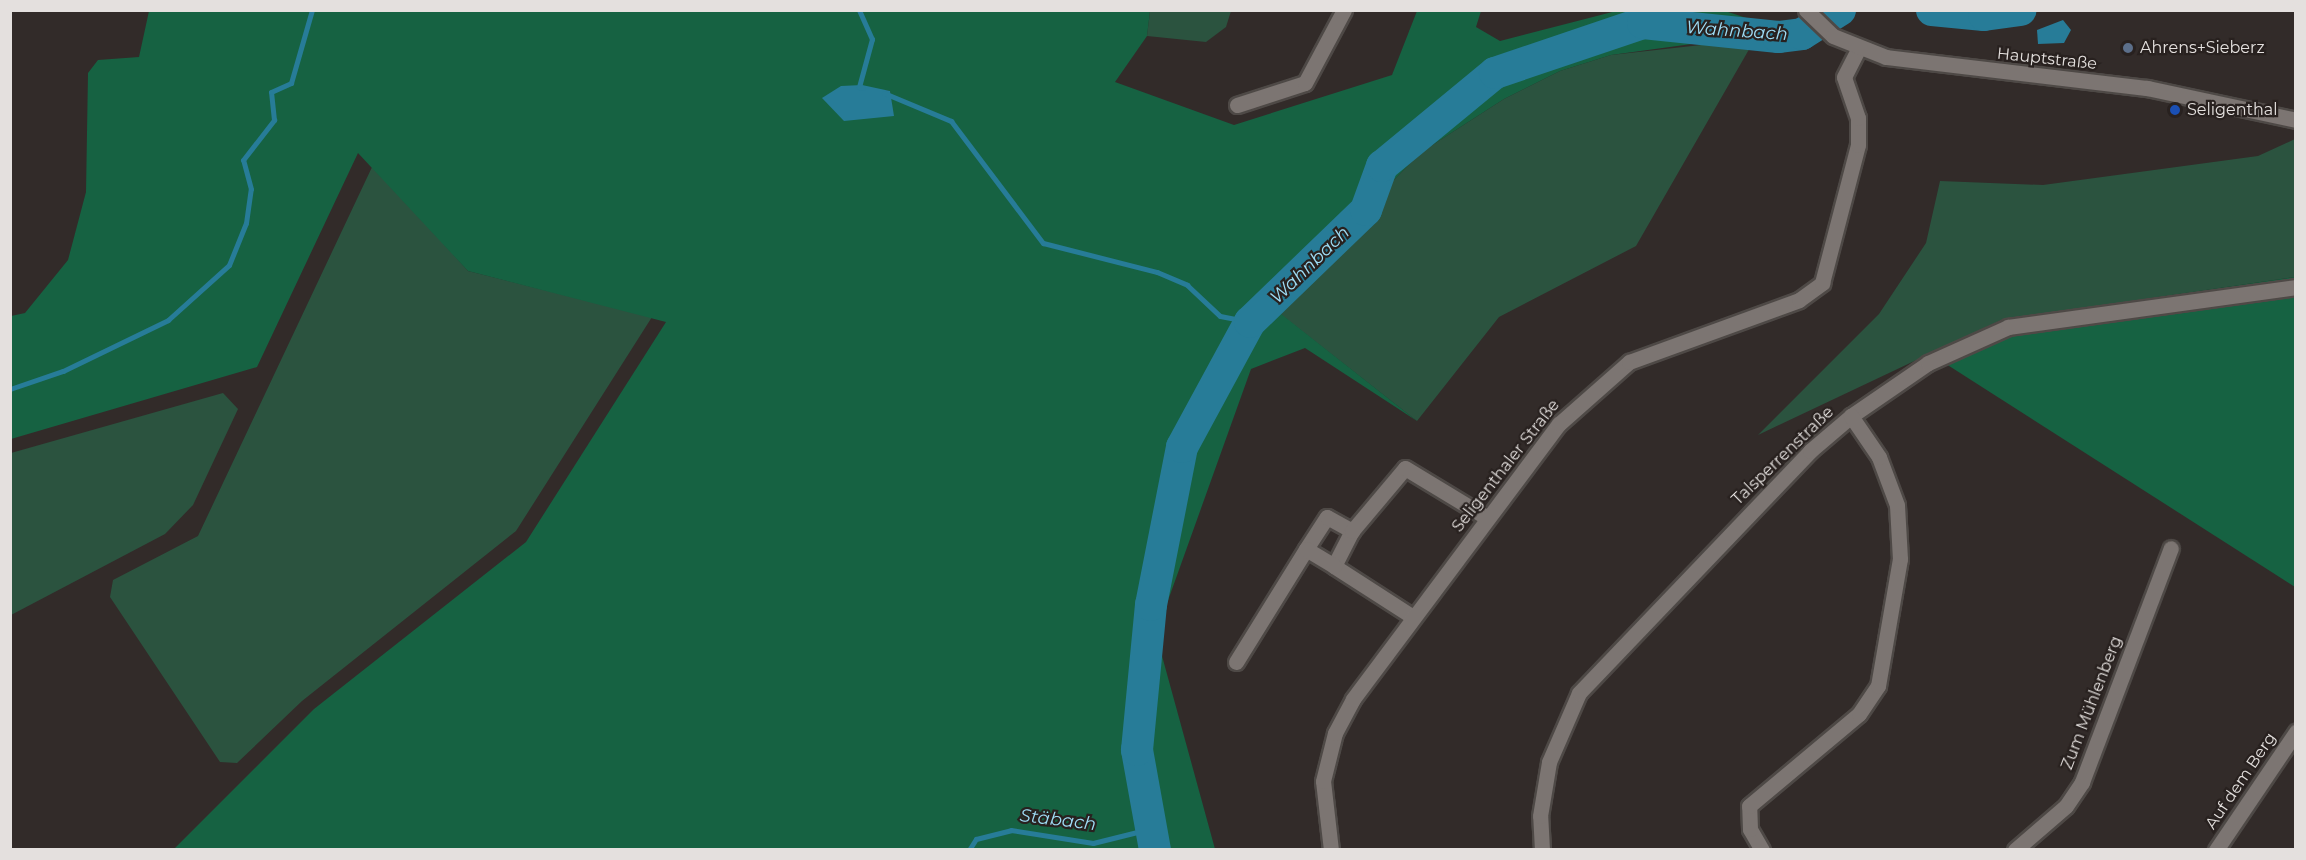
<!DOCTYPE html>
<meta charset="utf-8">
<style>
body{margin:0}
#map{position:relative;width:2306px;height:860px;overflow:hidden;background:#322b29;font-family:Montserrat,sans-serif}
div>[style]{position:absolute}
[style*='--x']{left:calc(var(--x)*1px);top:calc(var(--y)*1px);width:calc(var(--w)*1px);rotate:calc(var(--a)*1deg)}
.green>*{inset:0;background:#2b533f}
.forest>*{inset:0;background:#166242}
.water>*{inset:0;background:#277c98}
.stream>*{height:5px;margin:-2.5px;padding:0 2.5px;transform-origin:2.5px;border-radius:2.5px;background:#277c98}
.river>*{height:32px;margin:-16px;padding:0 16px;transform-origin:16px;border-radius:16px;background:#277c98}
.roads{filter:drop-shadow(2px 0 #4e4946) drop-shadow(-2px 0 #4e4946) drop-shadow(0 2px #4e4946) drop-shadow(0 -2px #4e4946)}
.minor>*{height:15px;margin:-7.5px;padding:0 7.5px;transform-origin:7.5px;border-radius:7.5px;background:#7c7572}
.secondary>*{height:15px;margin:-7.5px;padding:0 7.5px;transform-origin:7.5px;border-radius:7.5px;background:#7c7572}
.dots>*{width:16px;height:16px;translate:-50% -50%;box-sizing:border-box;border:3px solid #28211f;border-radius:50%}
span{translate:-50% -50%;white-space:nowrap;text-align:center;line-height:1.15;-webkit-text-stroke:4.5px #28211f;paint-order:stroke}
.poi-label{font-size:16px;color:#e4e0de}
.left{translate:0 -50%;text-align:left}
.street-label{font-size:16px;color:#e4e0de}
.water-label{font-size:18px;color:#9edcf5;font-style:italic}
.frame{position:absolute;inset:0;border:12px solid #e4e0de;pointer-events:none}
</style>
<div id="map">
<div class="green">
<i style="clip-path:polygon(1150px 11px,1231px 11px,1226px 27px,1206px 42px,1147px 36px)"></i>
<i style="clip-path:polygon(1755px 39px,1636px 246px,1499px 317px,1417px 421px,1261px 299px,1331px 245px,1420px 153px,1504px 99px,1560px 71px,1611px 55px)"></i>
<i style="clip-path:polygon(2295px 139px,2295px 277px,2001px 320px,1758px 435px,1879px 314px,1926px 243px,1940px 181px,2043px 185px,2258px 156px)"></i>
<i style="clip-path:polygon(373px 165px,468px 271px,652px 317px,516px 531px,302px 701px,237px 763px,220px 762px,110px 597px,113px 580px,198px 536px)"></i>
<i style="clip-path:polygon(223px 393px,238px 409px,193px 505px,165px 534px,11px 615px,11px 453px)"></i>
</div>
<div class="forest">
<i style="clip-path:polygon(evenodd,1620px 10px,1725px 11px,1787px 31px,1611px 55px,1560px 71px,1504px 99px,1420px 153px,1331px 245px,1262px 299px,1417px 421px,1305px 348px,1251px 369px,1156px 634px,1215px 849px,174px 849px,314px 709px,526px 542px,666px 322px,468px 271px,358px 153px,257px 367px,11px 439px,11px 316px,25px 313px,68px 260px,86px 192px,88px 73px,98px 60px,139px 57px,149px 11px,1150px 11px,1147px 36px,1115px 82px,1234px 125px,1392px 75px,1417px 11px,1481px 11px,1476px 27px,1500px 41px,1620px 10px,841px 86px,890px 91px,893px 116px,841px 86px)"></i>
<i style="clip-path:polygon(2295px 277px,2295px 587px,1932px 355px,2001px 320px)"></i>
</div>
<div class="water">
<i style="clip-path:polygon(2063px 20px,2071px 30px,2064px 43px,2038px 44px,2037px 30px)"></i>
<i style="clip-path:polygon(862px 85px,890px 91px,894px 116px,844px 121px,822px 98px,841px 86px)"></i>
</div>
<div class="stream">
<i style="--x:859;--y:10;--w:32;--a:66"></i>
<i style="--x:872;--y:39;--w:50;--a:105.2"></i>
<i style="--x:859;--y:87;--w:4;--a:14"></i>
<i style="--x:884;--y:93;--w:73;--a:22.7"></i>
<i style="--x:951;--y:121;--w:153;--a:53"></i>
<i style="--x:1043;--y:243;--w:118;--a:14.3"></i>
<i style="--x:1157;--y:272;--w:33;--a:23"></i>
<i style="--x:1187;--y:285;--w:45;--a:43.2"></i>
<i style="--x:1220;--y:316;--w:31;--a:11"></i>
<i style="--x:10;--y:389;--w:56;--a:-18.8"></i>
<i style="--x:63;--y:371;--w:117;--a:-25.9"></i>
<i style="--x:168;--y:320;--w:82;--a:-42"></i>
<i style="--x:229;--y:265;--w:45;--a:-68"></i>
<i style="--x:246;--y:223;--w:34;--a:-82"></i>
<i style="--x:251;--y:189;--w:30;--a:-105"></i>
<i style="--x:243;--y:160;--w:51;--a:-52.2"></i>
<i style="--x:274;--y:120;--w:28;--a:-96"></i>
<i style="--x:271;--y:92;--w:22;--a:-24"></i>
<i style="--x:291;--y:83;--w:76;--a:-74"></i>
<i style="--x:969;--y:850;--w:13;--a:-58"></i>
<i style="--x:976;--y:839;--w:36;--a:-14"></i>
<i style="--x:1011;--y:830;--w:83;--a:9"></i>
<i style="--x:1093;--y:843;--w:58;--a:-14"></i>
</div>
<div class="river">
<i style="--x:1932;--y:10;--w:52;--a:5.5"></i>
<i style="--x:1984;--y:15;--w:37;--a:-8"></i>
<i style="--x:1155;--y:850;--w:102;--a:-100.2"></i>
<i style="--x:1137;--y:750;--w:146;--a:-84.5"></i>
<i style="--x:1151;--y:605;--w:161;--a:-78.9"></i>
<i style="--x:1182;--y:447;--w:142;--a:-61.5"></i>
<i style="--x:1250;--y:322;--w:161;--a:-44"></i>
<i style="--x:1366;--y:210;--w:47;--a:-70"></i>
<i style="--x:1382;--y:166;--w:146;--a:-39.5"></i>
<i style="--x:1495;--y:73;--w:156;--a:-18.7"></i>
<i style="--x:1643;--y:23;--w:136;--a:5.9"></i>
<i style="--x:1778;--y:37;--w:24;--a:-7"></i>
<i style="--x:1802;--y:34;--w:45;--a:-32.3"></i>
</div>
<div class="roads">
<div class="minor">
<i style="--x:1237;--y:105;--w:71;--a:-17.9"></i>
<i style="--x:1305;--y:83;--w:83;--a:-61.9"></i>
<i style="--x:1306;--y:549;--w:38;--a:-57"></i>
<i style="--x:1327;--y:517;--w:29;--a:29"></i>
<i style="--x:1413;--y:617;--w:94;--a:-147.2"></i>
<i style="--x:1334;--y:566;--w:39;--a:-63"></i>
<i style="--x:1352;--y:531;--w:82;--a:-49.9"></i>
<i style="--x:1405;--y:468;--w:95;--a:31.2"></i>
<i style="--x:1236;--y:662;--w:133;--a:-58.2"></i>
<i style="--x:1306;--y:549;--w:33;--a:31"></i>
<i style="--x:1331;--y:850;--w:69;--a:-96.6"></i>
<i style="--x:1323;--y:781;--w:49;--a:-76"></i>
<i style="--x:1335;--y:733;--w:38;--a:-62"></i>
<i style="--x:1353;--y:699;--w:344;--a:-53.2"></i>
<i style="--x:1559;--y:424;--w:94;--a:-41.5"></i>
<i style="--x:1629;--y:362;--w:181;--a:-20"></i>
<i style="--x:1799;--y:300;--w:29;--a:-36"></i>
<i style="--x:1822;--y:283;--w:143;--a:-75.4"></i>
<i style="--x:1858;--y:145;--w:27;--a:-90"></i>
<i style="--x:1858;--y:118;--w:43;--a:-108.9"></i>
<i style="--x:1844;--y:77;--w:33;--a:-63"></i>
<i style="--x:1542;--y:850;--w:34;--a:-93"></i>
<i style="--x:1540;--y:816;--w:55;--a:-80.5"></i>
<i style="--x:1549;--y:762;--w:75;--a:-66.5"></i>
<i style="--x:1579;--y:693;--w:335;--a:-46.3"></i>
<i style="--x:1810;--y:451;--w:54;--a:-40.5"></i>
<i style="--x:1851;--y:416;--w:93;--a:-34.5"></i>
<i style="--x:1928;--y:363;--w:88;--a:-24.2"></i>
<i style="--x:2008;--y:327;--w:291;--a:-7.9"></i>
<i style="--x:1762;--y:850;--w:24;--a:-120"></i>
<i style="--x:1750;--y:829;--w:23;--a:-92"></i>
<i style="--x:1749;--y:806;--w:143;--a:-39.9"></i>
<i style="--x:1859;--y:714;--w:34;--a:-56"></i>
<i style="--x:1878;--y:686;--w:129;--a:-80.2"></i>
<i style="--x:1900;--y:559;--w:54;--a:-93.2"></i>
<i style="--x:1897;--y:505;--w:51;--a:-110.6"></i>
<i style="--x:1879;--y:457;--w:50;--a:-124.3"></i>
<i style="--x:2015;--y:850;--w:67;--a:-40.8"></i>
<i style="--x:2066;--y:806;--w:29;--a:-56"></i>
<i style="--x:2082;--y:782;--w:250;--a:-69.2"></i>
<i style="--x:2216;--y:850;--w:143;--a:-55.9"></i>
</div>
<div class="secondary">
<i style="--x:1806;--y:10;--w:37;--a:44"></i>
<i style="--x:1833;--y:36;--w:57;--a:21.6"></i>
<i style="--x:1886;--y:57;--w:263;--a:6.8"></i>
<i style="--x:2147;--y:88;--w:152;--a:12.1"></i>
</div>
</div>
<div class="dots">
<i style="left:2128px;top:48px;background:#5c6f8a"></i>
<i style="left:2175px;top:110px;background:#1a4fb4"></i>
</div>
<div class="poi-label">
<span class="left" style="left:2140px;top:48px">Ahrens+Sieberz</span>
<span class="left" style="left:2187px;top:110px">Seligenthal</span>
</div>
<div class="street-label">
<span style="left:2047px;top:59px;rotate:6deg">Hauptstraße</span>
<span style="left:1783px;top:456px;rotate:-44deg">Talsperrenstraße</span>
<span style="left:1506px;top:466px;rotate:-52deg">Seligenthaler Straße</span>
<span style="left:2092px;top:703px;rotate:-69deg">Zum Mühlenberg</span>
<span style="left:2241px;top:781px;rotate:-56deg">Auf dem Berg</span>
</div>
<div class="water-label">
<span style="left:1737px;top:31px;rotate:4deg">Wahnbach</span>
<span style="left:1310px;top:265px;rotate:-44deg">Wahnbach</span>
<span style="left:1058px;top:820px;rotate:7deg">Stäbach</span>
</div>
<div class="frame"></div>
</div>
